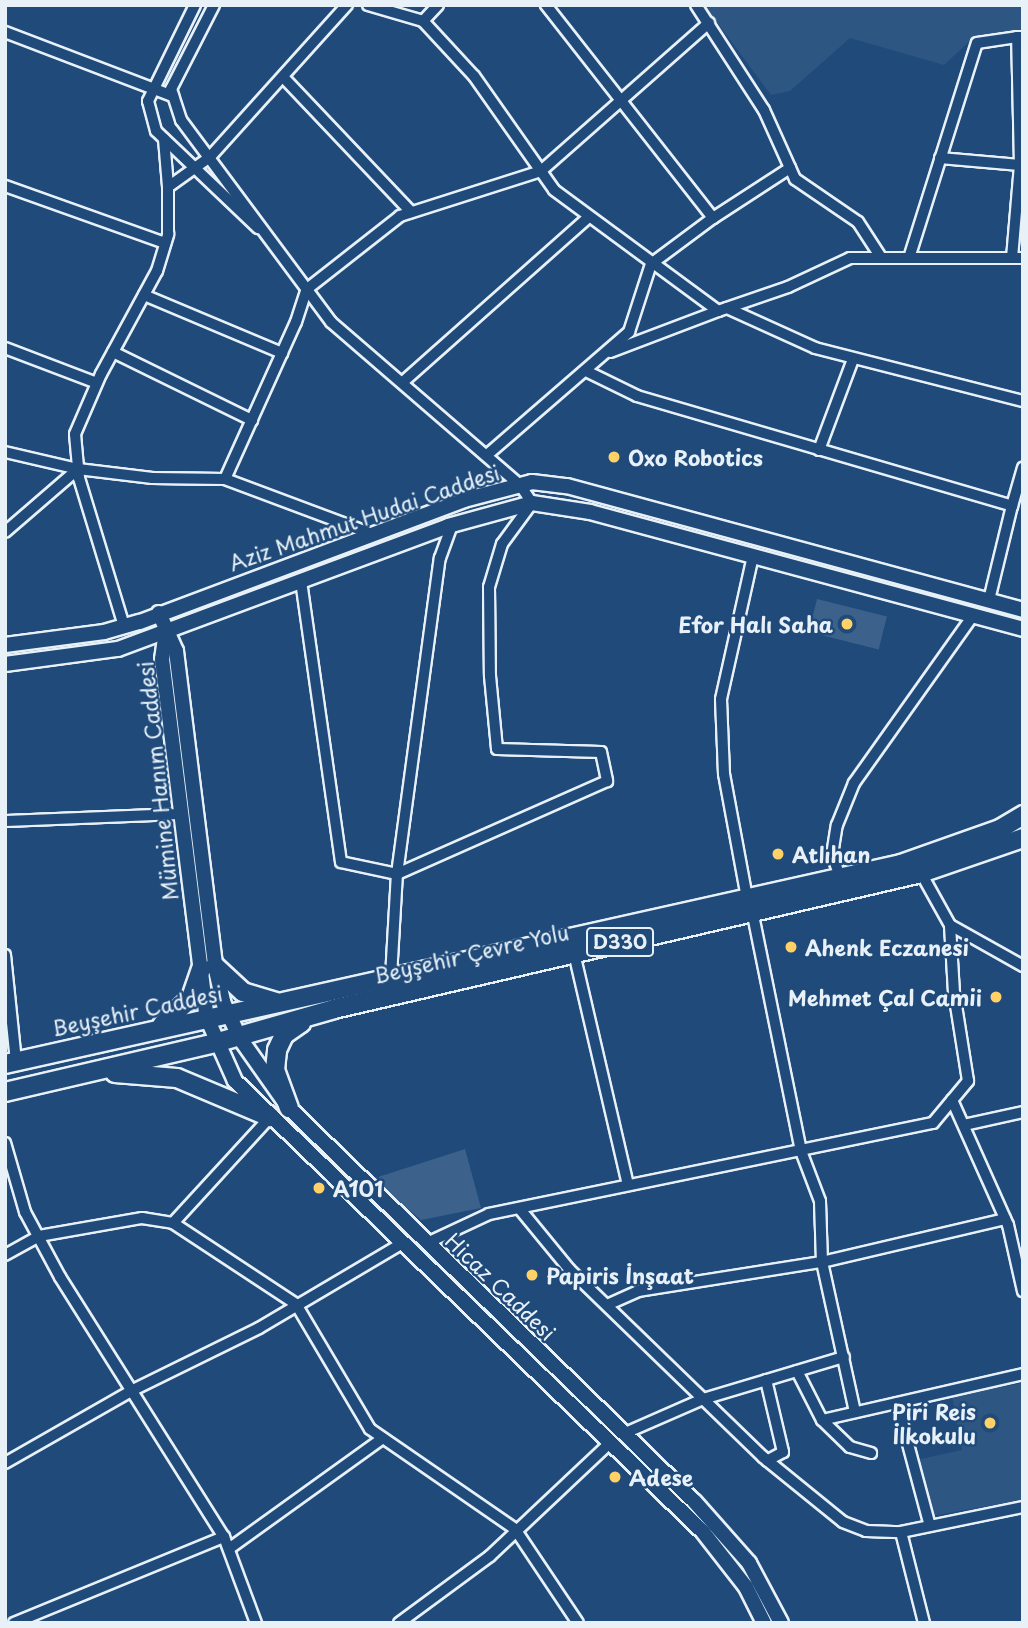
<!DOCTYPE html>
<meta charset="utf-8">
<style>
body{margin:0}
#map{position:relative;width:1028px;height:1628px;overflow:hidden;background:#1f4a7a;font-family:"Playpen Sans",sans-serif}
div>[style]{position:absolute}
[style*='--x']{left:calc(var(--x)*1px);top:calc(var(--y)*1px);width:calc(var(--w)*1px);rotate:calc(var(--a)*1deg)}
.built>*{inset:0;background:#2e5683}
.green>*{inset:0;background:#3c628c;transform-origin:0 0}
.roads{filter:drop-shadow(2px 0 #e8f1f8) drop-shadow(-2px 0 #e8f1f8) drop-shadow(0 2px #e8f1f8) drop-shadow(0 -2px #e8f1f8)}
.street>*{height:10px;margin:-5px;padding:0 5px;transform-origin:5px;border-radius:5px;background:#1f4a7a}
.secondary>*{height:14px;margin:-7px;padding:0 7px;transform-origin:7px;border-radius:7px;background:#1f4a7a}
.highway>*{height:18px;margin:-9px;padding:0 9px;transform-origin:9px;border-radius:9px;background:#1f4a7a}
.dots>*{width:19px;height:19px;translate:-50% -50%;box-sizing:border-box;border:4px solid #1f4a7a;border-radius:50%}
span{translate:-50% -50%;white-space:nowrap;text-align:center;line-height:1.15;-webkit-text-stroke:5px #1f4a7a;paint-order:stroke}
.shield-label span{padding:2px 5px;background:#1f4a7a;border:2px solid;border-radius:5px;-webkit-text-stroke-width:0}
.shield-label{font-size:19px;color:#e8f1f8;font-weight:700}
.poi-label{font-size:21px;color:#e8f1f8;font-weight:700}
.left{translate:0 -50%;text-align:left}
.right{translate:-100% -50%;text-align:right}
.street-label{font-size:21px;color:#e8f1f8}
.frame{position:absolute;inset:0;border:7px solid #e8f1f8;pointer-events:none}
</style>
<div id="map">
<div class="built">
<i style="clip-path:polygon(704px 5px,1023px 5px,1023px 30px,973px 38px,944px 65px,850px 38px,790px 91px,771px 95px)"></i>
<i style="clip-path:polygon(1023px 1383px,1023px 1500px,931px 1516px,916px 1460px,962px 1450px,952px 1396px)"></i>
</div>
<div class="green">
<i style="left:817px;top:599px;width:72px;height:34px;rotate:14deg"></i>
<i style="clip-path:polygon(465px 1149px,481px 1208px,421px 1220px,372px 1179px)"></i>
</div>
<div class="roads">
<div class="street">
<i style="--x:195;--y:5;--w:107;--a:116.1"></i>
<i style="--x:148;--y:101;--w:31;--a:75"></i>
<i style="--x:156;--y:131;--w:141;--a:43.6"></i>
<i style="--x:214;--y:5;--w:94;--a:117.1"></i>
<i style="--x:171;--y:89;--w:33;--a:72"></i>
<i style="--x:181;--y:120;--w:252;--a:53.4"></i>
<i style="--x:331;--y:322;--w:250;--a:40.8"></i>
<i style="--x:520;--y:485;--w:22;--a:56"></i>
<i style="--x:532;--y:503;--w:51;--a:126.2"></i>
<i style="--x:502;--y:544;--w:45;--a:106.8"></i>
<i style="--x:489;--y:587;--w:89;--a:89.4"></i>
<i style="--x:490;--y:676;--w:73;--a:84.5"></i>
<i style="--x:497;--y:749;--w:104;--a:1.7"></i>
<i style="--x:601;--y:752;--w:30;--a:78"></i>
<i style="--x:607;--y:781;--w:230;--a:156.1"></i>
<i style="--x:397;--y:874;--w:57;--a:-167.9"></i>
<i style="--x:341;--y:862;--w:284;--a:-98.1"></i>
<i style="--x:368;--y:5;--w:57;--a:16.2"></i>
<i style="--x:438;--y:5;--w:22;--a:133"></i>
<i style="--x:423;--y:21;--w:75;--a:47.2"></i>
<i style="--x:474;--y:76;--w:139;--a:54.9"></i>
<i style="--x:554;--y:190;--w:204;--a:36.4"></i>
<i style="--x:718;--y:311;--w:74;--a:-18.9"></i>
<i style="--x:788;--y:287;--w:68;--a:-25.1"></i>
<i style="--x:850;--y:258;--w:162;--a:0"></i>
<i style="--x:1012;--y:258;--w:93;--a:-85.1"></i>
<i style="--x:1020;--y:165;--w:128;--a:-91.3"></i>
<i style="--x:1017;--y:37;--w:6;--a:0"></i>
<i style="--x:696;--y:5;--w:125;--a:57.1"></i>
<i style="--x:764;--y:110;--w:76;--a:65.8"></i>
<i style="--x:795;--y:179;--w:76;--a:34.3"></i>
<i style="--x:858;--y:222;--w:40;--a:57.1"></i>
<i style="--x:5;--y:32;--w:180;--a:20.9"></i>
<i style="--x:284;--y:78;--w:185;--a:46.5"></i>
<i style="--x:164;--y:139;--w:48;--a:85.2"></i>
<i style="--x:168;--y:187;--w:52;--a:-35.5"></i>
<i style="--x:210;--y:157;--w:205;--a:-48"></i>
<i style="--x:940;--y:158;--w:80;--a:5"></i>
<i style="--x:5;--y:186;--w:170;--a:19.6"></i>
<i style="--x:713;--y:218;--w:92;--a:-33"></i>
<i style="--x:910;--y:255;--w:222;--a:-72.5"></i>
<i style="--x:977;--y:43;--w:40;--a:-8.5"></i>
<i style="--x:1012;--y:258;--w:11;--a:0"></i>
<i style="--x:144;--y:295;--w:150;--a:22.8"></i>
<i style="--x:727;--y:308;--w:97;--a:24.4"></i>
<i style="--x:815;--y:348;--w:215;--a:14.3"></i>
<i style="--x:5;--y:348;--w:98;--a:20.8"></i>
<i style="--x:113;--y:352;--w:155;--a:26.1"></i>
<i style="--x:610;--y:352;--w:116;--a:-20.8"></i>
<i style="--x:586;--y:371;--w:57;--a:26.1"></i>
<i style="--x:637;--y:396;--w:391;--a:16.3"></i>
<i style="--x:1012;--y:506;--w:40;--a:-74"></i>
<i style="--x:404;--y:381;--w:247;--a:-41.6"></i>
<i style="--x:819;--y:450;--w:97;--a:-69.5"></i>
<i style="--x:5;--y:452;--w:75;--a:13.1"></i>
<i style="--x:78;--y:469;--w:96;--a:139.2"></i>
<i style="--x:487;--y:455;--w:188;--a:-40.9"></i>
<i style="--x:629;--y:332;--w:71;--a:-72.1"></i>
<i style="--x:651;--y:264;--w:77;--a:-36.6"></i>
<i style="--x:713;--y:218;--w:271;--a:-128.1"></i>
<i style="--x:78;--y:469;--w:75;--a:6.9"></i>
<i style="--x:152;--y:478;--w:73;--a:0.8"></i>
<i style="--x:225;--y:479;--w:172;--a:-65.7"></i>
<i style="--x:296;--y:322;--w:35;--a:-72"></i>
<i style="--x:307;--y:289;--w:118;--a:-38.1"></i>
<i style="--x:400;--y:216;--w:148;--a:-17.7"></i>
<i style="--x:541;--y:171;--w:224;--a:-41.4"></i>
<i style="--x:225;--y:479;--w:157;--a:20.5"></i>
<i style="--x:989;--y:600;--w:97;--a:-76.3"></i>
<i style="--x:124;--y:626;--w:155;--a:-106.9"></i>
<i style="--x:79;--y:478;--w:44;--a:-95.2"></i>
<i style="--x:75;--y:434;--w:65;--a:-66.6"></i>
<i style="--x:101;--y:374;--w:117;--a:-61.5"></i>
<i style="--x:157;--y:271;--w:39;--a:-73"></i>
<i style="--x:168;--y:234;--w:47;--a:-90"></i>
<i style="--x:5;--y:821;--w:175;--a:-2.3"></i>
<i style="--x:921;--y:873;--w:60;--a:60.9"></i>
<i style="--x:950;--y:925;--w:84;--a:29.3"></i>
<i style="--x:840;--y:876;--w:22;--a:-111"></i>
<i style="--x:832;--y:855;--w:30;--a:-81"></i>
<i style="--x:837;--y:825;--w:45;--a:-68"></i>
<i style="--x:854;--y:783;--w:204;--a:-54.6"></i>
<i style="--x:747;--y:898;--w:126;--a:-100.5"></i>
<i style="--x:724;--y:774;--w:75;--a:-92.3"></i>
<i style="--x:721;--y:699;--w:147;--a:-77.4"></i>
<i style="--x:574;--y:953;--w:238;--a:76.9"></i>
<i style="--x:5;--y:955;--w:107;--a:84.1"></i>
<i style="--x:391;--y:977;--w:103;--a:-86.7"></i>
<i style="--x:397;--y:874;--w:319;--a:-82.3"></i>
<i style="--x:440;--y:558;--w:35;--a:-70"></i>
<i style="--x:952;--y:1100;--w:137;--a:65.9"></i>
<i style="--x:1008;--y:1225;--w:68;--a:77.2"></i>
<i style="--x:964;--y:1125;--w:60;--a:-12.4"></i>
<i style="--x:5;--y:1143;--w:72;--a:73.8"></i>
<i style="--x:25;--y:1212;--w:74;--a:61.7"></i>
<i style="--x:60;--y:1277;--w:307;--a:57.8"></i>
<i style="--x:224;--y:1537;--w:92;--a:69.6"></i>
<i style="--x:519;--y:1208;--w:80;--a:50.6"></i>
<i style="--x:570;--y:1270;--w:269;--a:44.1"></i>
<i style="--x:763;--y:1457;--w:103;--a:39.1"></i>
<i style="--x:843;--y:1522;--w:25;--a:21"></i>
<i style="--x:866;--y:1531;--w:35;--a:2"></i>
<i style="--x:901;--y:1532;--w:125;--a:-11.6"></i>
<i style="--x:173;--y:1223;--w:144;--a:-47.5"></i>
<i style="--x:427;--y:1243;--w:68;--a:-25.1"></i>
<i style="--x:489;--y:1214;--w:453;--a:-11.6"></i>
<i style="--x:933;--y:1123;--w:55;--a:-50.2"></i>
<i style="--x:968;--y:1081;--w:89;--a:-99"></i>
<i style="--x:954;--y:993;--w:68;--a:-93.4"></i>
<i style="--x:5;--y:1255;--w:39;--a:-29"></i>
<i style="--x:39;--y:1236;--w:105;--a:-9.9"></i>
<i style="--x:142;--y:1218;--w:31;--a:9"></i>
<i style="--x:173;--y:1223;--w:147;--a:33.4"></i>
<i style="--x:296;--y:1304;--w:145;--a:59.4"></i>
<i style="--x:370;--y:1429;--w:176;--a:34.6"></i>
<i style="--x:515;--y:1529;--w:113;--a:56.2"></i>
<i style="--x:607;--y:1305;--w:34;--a:-24"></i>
<i style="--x:638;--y:1291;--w:186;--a:-9"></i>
<i style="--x:822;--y:1262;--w:61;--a:-91.9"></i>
<i style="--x:820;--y:1201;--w:53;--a:-110.8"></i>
<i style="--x:801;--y:1151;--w:245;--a:-101.5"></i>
<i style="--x:797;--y:1371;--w:55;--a:63"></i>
<i style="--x:822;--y:1420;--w:206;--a:-12.9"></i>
<i style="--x:766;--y:1380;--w:74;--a:76.7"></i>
<i style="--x:783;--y:1452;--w:18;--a:151"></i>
<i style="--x:897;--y:1403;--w:127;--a:75"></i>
<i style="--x:855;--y:1412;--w:154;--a:-102.4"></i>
<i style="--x:822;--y:1262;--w:188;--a:-13.2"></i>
<i style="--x:822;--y:1420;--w:39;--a:44"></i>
<i style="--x:850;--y:1447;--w:22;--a:16"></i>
<i style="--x:623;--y:1434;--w:87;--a:-23.6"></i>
<i style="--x:703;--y:1399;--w:147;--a:-16.6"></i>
<i style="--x:5;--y:1463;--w:147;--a:-29.7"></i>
<i style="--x:133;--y:1390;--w:140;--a:-26.2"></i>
<i style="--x:259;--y:1328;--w:167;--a:-30.6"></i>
<i style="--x:901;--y:1532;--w:94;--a:75.8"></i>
<i style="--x:230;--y:1548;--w:188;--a:-35.7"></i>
<i style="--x:14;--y:1623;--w:227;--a:-22.3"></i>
<i style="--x:399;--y:1623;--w:113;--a:-36.4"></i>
<i style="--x:490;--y:1556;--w:166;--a:-43.3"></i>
</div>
<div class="secondary">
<i style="--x:159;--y:613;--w:42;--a:65.9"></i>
<i style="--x:176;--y:651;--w:317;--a:82.9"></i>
<i style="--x:215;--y:966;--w:37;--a:77"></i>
<i style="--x:223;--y:1002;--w:38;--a:65"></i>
<i style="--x:239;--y:1037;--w:87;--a:54.8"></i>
<i style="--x:289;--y:1108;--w:564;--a:44.14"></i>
<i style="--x:694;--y:1501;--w:83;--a:48.4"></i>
<i style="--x:749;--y:1563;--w:68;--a:61.9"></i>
<i style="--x:166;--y:631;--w:28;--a:98"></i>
<i style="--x:162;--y:659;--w:362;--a:82.9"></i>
<i style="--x:207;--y:1018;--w:69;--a:66"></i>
<i style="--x:235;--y:1081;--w:650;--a:43.94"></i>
<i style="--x:703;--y:1532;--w:70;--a:52"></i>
<i style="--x:746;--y:1587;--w:40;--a:63.4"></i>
<i style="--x:5;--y:645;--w:100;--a:-7.5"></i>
<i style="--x:104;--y:632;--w:37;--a:-16"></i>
<i style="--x:140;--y:622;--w:346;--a:-20.6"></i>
<i style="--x:464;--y:500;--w:70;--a:-14.8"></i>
<i style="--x:532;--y:482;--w:35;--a:7"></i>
<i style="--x:567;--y:486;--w:473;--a:15.2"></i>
<i style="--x:5;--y:664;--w:114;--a:-7.6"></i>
<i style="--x:118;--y:649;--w:352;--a:-20.4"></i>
<i style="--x:448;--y:526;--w:87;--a:-15.3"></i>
<i style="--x:532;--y:503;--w:59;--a:8.8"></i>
<i style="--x:590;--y:512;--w:449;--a:15.1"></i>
</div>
<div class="highway">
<i style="--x:215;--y:966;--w:38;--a:43"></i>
<i style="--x:243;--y:992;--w:34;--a:17"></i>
<i style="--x:162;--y:1025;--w:40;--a:-43"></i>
<i style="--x:191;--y:998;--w:31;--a:-71"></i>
<i style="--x:5;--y:1064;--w:918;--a:-12.58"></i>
<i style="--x:901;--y:864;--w:105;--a:-19.5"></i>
<i style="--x:1000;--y:829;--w:27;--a:-31"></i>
<i style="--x:115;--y:1073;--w:62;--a:4.6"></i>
<i style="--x:177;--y:1078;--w:101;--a:22.8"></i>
<i style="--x:5;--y:1092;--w:216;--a:-13.1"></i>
<i style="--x:215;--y:1043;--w:124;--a:-15.9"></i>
<i style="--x:334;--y:1009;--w:603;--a:-13.04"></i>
<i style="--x:921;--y:873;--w:108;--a:-18.9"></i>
<i style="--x:289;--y:1108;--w:40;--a:-110.2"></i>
<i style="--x:275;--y:1070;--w:20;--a:-84"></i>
<i style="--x:277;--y:1050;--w:17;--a:-65"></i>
<i style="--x:284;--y:1035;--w:21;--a:-35"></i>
</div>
</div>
<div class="dots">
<i style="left:614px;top:457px;background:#ffd166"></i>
<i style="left:847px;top:624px;background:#ffd166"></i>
<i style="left:778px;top:854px;background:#ffd166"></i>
<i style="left:791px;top:947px;background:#ffd166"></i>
<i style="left:996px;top:997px;background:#ffd166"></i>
<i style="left:319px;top:1188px;background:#ffd166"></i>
<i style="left:532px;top:1275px;background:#ffd166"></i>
<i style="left:990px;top:1423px;background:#ffd166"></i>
<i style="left:615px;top:1477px;background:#ffd166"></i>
</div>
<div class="shield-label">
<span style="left:620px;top:942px">D330</span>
</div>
<div class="poi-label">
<span class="left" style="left:628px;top:457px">Oxo Robotics</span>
<span class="right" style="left:833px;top:624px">Efor Halı Saha</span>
<span class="left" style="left:792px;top:854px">Atlıhan</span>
<span class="left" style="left:805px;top:947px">Ahenk Eczanesi</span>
<span class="right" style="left:982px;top:997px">Mehmet Çal Camii</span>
<span class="left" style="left:333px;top:1188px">A101</span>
<span class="left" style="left:546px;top:1275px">Papiris İnşaat</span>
<span class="right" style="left:976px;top:1423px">Piri Reis<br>İlkokulu</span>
<span class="left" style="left:629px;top:1477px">Adese</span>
</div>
<div class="street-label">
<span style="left:364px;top:517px;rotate:-19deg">Aziz Mahmut Hudai Caddesi</span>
<span style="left:157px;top:781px;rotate:-96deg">Mümine Hanım Caddesi</span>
<span style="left:471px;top:953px;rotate:-13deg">Beyşehir Çevre Yolu</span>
<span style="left:137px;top:1010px;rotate:-12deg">Beyşehir Caddesi</span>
<span style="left:501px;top:1286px;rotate:44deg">Hicaz Caddesi</span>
</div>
<div class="frame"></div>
</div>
